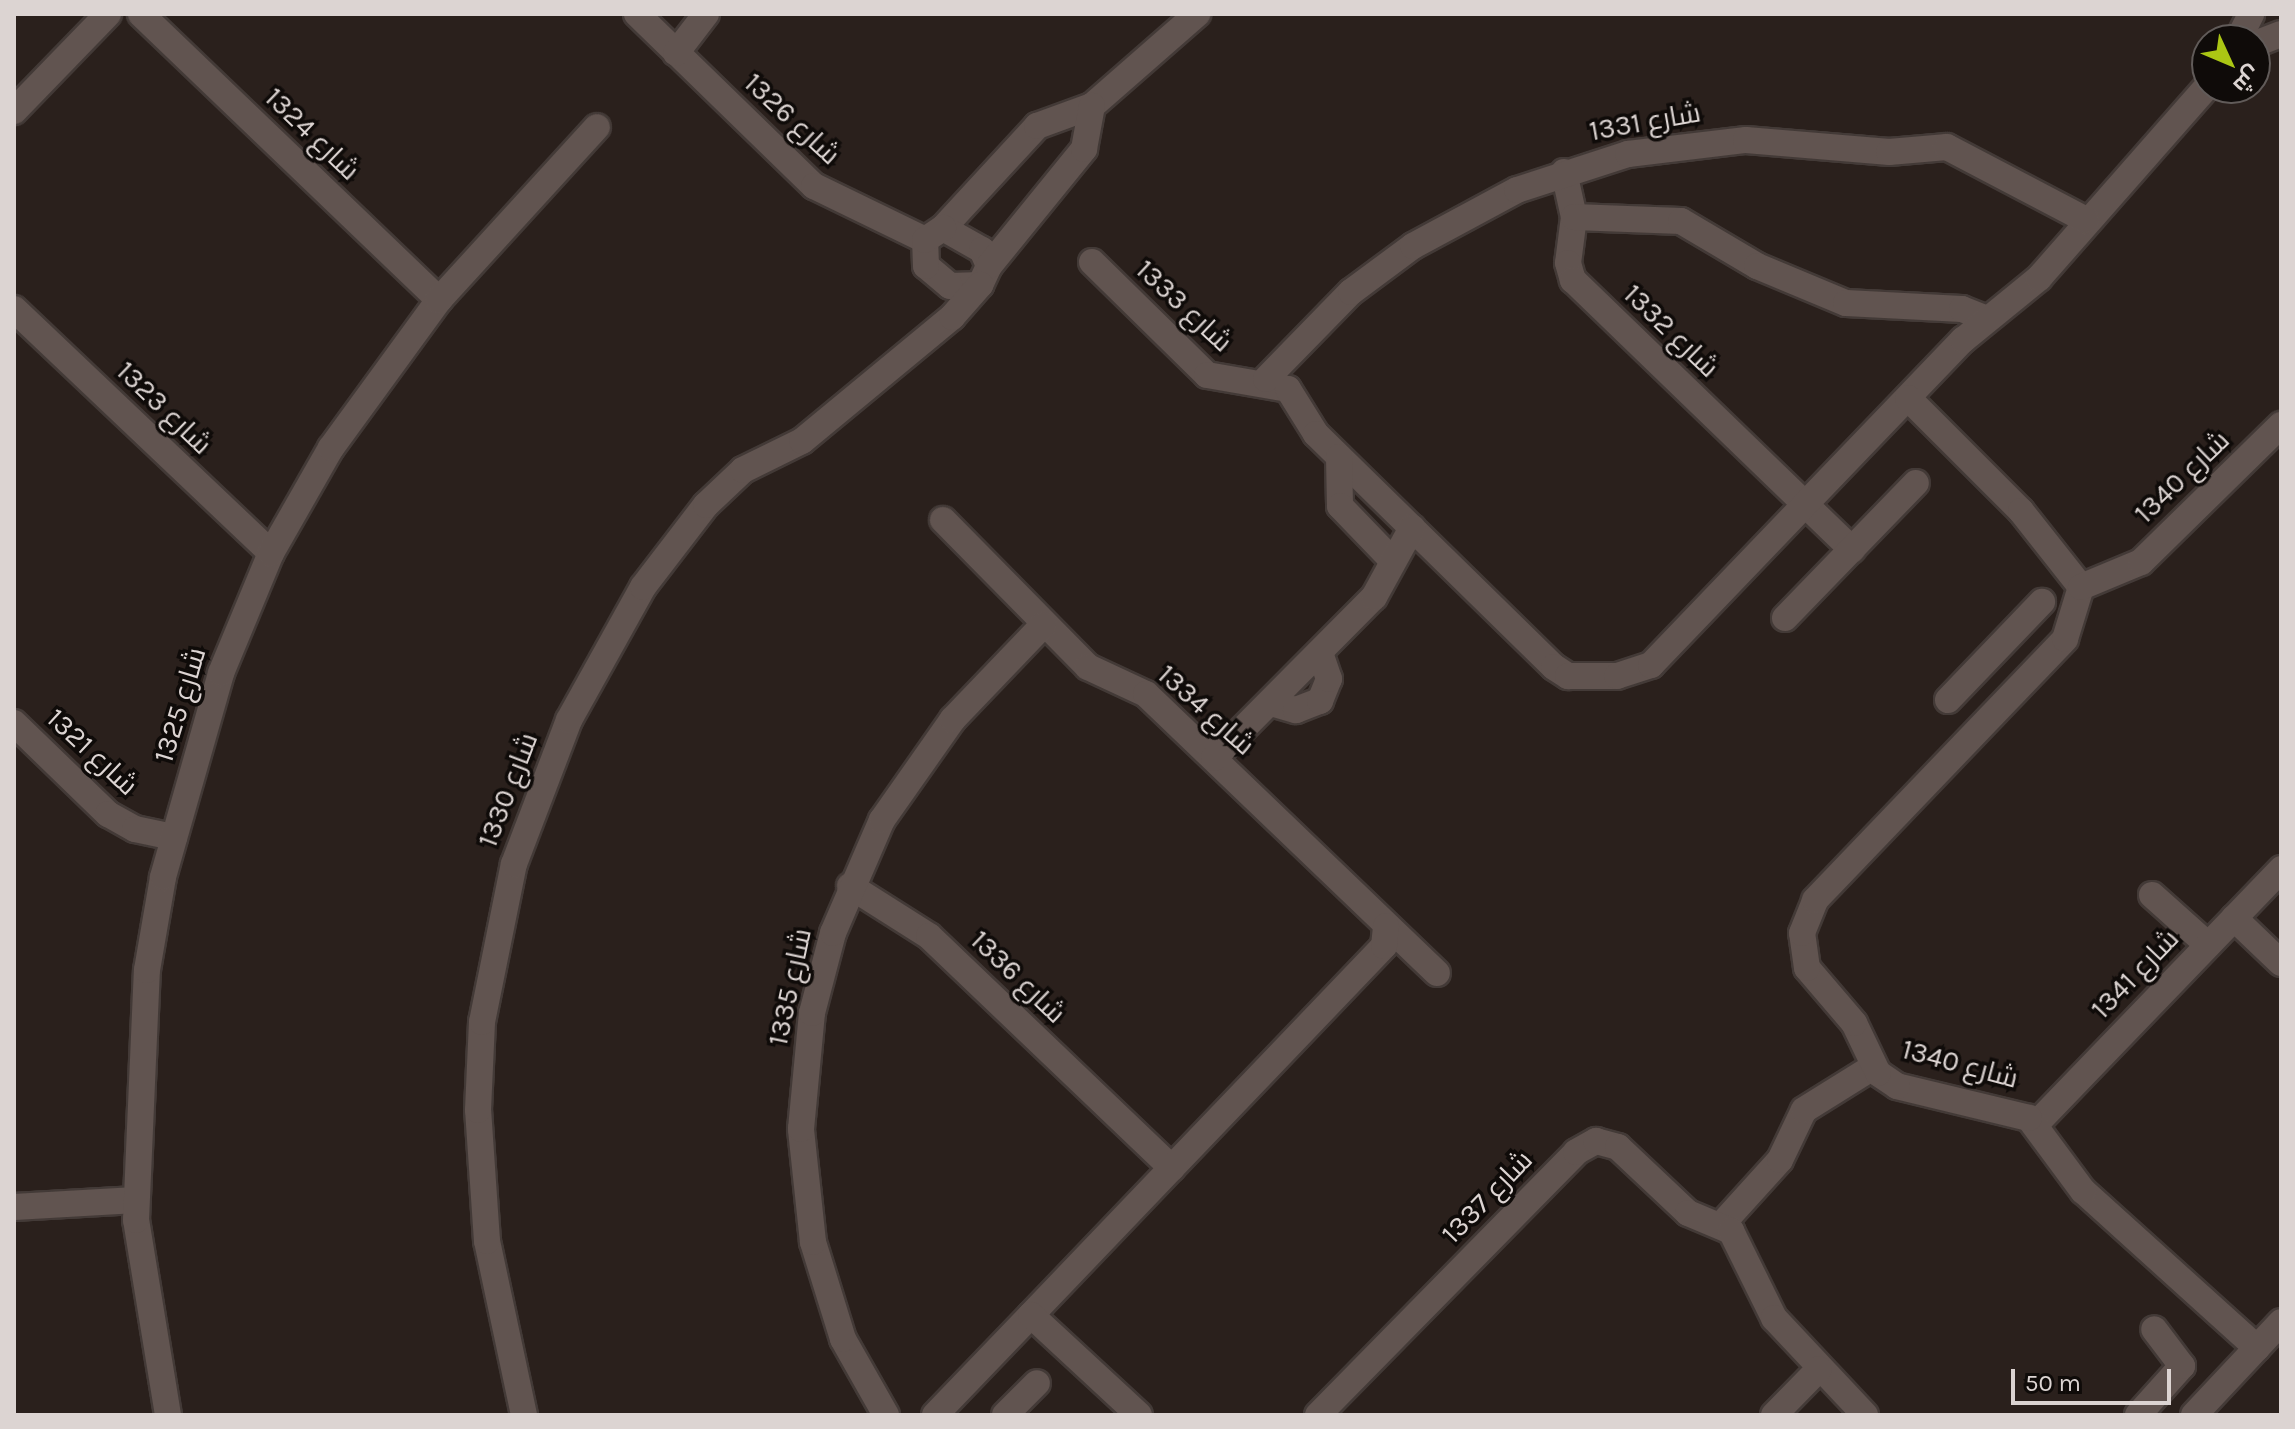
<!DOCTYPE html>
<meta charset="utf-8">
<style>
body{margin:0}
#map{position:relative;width:2295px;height:1429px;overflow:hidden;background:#2a201c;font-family:Karla,Cairo,sans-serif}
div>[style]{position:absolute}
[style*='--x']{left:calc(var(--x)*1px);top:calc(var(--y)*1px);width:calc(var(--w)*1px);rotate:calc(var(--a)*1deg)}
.roads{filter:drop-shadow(2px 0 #433a37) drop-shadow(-2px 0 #433a37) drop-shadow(0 2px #433a37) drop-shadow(0 -2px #433a37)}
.minor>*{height:26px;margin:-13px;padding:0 13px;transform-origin:13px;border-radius:13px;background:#615450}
span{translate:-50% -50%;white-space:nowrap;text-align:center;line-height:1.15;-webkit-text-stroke:7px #0f0b09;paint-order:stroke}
.street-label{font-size:28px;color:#dcd4d2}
.frame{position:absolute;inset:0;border:16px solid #dcd4d2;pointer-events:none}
.north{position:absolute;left:2191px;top:24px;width:80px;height:80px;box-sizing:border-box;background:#0f0b09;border:2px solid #615b59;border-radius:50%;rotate:134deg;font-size:22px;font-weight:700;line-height:32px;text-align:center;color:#dcd4d2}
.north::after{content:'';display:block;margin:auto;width:28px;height:36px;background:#abc614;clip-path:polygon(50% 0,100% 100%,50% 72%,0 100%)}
.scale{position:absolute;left:2011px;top:1369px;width:160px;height:36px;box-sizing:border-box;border:4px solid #dcd4d2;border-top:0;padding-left:10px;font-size:24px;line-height:28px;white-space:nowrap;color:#dcd4d2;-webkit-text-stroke:6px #0f0b09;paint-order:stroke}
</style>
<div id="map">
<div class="roads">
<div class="minor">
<i style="--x:141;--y:14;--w:413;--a:43.8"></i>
<i style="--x:637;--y:14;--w:247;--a:44.2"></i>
<i style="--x:814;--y:186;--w:123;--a:25.9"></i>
<i style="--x:2238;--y:40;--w:29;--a:-63"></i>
<i style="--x:2255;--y:44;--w:28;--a:-21"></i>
<i style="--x:676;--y:53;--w:49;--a:-52.4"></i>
<i style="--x:14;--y:111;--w:135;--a:-45.9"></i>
<i style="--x:1564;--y:172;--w:46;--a:77.5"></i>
<i style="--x:1574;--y:217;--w:46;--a:97.4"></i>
<i style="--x:1568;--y:263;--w:18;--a:74"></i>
<i style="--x:1573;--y:280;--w:388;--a:44"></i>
<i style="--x:1574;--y:217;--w:107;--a:2.1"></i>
<i style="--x:1681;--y:221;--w:88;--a:30.6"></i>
<i style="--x:1757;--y:266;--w:96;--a:22.6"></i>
<i style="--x:1846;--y:303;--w:116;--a:3"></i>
<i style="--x:1962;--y:309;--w:27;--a:22"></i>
<i style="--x:943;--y:228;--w:139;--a:-47.3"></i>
<i style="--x:1037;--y:126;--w:59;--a:-20"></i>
<i style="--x:1092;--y:106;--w:140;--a:-41.2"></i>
<i style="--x:943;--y:228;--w:45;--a:29.4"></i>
<i style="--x:982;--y:250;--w:17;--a:66"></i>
<i style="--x:989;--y:266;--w:21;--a:115"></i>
<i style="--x:980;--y:285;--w:30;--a:178"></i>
<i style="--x:950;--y:286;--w:31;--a:-140"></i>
<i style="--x:926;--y:266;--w:26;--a:-92"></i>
<i style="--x:925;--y:240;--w:22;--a:-34"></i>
<i style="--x:1092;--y:262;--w:161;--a:44.5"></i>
<i style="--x:1207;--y:375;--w:82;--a:9.8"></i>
<i style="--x:1288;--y:389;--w:53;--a:58.1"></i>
<i style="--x:1316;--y:434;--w:333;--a:44.4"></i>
<i style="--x:1554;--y:667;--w:17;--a:33"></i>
<i style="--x:1568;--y:676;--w:49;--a:0"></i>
<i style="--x:1617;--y:676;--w:36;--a:-18"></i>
<i style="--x:1651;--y:665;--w:451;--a:-46.2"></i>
<i style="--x:1963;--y:340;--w:98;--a:-39.2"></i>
<i style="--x:2039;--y:278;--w:254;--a:-48.7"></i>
<i style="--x:989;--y:266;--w:151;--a:-50.9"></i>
<i style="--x:1084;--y:149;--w:44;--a:-79.5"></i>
<i style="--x:14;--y:309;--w:354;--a:43.5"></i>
<i style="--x:1266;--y:379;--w:122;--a:-45.7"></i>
<i style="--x:1351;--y:292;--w:77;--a:-36.6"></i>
<i style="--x:1413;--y:246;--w:118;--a:-28.3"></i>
<i style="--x:1517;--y:190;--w:117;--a:-18"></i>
<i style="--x:1628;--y:154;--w:119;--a:-6.8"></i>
<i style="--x:1746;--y:140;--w:144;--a:4.8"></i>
<i style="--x:1889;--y:152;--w:58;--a:-4.9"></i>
<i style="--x:1947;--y:147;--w:157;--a:27.7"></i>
<i style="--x:1908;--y:398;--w:160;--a:45"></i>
<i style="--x:2021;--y:511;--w:97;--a:51.7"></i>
<i style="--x:1339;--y:457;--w:49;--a:88.8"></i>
<i style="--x:1340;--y:506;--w:75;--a:46.1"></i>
<i style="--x:943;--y:520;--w:206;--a:45.4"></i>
<i style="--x:1088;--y:667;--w:64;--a:25"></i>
<i style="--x:1146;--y:694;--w:403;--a:43.8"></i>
<i style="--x:1785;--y:618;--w:188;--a:-45.9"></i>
<i style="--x:1948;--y:700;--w:136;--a:-46.2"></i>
<i style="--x:1271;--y:703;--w:26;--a:16"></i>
<i style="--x:1296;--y:710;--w:26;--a:-21"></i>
<i style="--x:1320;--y:701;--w:24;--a:-68"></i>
<i style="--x:1329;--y:679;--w:28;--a:-109"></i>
<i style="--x:14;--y:723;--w:131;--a:44.1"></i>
<i style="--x:108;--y:814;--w:31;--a:29"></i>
<i style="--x:135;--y:829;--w:40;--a:12"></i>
<i style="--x:1214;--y:758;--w:227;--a:-45.2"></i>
<i style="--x:1374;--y:597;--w:79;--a:-61.2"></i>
<i style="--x:850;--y:886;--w:93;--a:32.3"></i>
<i style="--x:929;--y:936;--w:336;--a:43.7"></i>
<i style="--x:2152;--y:895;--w:75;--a:41.8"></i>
<i style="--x:2234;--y:918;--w:65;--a:43.8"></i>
<i style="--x:2036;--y:1124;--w:354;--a:-46.1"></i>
<i style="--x:14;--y:1207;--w:122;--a:-3.3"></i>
<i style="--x:1722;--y:1224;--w:86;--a:-47.8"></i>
<i style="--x:1780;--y:1160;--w:55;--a:-64.4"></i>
<i style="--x:1804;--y:1110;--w:81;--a:-31.9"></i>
<i style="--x:1031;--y:1315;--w:511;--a:-46.27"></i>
<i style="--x:1384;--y:946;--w:20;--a:-84"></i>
<i style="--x:2257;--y:1348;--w:234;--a:-137.9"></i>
<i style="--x:2083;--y:1191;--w:91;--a:-126.5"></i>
<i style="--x:2029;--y:1118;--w:136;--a:-166.4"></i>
<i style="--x:1897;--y:1086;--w:23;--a:-146"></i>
<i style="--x:1878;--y:1073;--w:55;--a:-115.6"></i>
<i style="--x:1854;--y:1023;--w:72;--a:-130.5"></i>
<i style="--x:1807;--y:968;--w:35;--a:-98"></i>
<i style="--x:1802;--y:933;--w:35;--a:-68"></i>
<i style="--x:1815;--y:900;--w:361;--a:-46.2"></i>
<i style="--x:2065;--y:639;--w:54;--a:-72.9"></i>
<i style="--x:2081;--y:587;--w:65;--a:-22.6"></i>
<i style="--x:2141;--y:562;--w:196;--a:-44.4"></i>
<i style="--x:168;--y:1415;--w:198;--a:-99.3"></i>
<i style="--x:136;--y:1220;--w:250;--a:-87.5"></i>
<i style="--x:147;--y:970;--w:94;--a:-80.2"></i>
<i style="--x:163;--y:877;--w:212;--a:-74.1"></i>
<i style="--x:221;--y:673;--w:130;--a:-67.4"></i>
<i style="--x:271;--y:553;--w:121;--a:-60.3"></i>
<i style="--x:331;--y:448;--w:183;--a:-53.9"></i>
<i style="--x:439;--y:300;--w:234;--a:-47.6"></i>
<i style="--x:524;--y:1415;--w:178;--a:-102"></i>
<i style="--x:487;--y:1241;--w:131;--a:-93.9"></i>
<i style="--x:478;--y:1110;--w:88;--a:-87.4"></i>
<i style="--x:482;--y:1022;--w:161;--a:-78.6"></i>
<i style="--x:514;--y:864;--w:154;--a:-69.1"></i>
<i style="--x:569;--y:720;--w:152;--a:-60.9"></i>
<i style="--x:643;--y:587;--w:103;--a:-52.5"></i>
<i style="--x:706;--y:505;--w:51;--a:-43.4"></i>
<i style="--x:743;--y:470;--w:66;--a:-26.2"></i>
<i style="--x:802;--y:441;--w:195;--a:-39.6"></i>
<i style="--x:952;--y:317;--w:43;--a:-48.8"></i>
<i style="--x:886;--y:1415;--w:87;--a:-119.5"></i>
<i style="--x:843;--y:1339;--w:102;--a:-107.2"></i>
<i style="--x:813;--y:1242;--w:114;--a:-96.1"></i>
<i style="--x:801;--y:1129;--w:117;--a:-84.6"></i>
<i style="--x:812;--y:1013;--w:83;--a:-75.3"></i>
<i style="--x:833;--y:933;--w:123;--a:-66.6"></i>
<i style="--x:882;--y:820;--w:123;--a:-54.9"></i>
<i style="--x:953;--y:719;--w:130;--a:-46.2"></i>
<i style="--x:935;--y:1415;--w:139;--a:-46.2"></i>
<i style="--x:1031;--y:1315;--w:147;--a:42.8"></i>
<i style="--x:1005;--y:1415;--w:45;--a:-45"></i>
<i style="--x:1318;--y:1415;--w:368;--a:-45.5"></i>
<i style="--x:1576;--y:1152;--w:23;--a:-29"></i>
<i style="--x:1596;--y:1141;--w:23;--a:15"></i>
<i style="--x:1618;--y:1147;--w:96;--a:43.3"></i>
<i style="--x:1688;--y:1213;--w:47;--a:22.7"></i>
<i style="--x:1731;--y:1231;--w:97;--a:63.7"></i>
<i style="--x:1774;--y:1318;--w:133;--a:46.8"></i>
<i style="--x:1774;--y:1415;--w:64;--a:-45.6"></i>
<i style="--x:2138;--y:1415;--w:66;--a:-48.1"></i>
<i style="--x:2182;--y:1366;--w:46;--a:-127.1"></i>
<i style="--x:2194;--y:1415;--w:127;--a:-46.9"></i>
</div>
</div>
<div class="street-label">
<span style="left:792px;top:119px;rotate:43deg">شارع 1326</span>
<span style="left:1645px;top:122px;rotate:-10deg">شارع 1331</span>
<span style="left:312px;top:134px;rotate:44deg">شارع 1324</span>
<span style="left:1184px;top:306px;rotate:43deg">شارع 1333</span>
<span style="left:1671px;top:331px;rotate:44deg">شارع 1332</span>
<span style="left:164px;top:408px;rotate:44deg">شارع 1323</span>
<span style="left:2182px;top:477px;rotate:-44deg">شارع 1340</span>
<span style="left:180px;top:705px;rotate:-73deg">شارع 1325</span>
<span style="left:1206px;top:710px;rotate:42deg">شارع 1334</span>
<span style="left:92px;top:752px;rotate:43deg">شارع 1321</span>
<span style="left:508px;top:790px;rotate:-69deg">شارع 1330</span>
<span style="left:2135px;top:974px;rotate:-46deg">شارع 1341</span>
<span style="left:1018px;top:977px;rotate:44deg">شارع 1336</span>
<span style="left:790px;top:987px;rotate:-78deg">شارع 1335</span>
<span style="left:1960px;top:1064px;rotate:15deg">شارع 1340</span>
<span style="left:1487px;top:1197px;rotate:-46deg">شارع 1337</span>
</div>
<div class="frame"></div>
<div class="north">ش</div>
<div class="scale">50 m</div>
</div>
